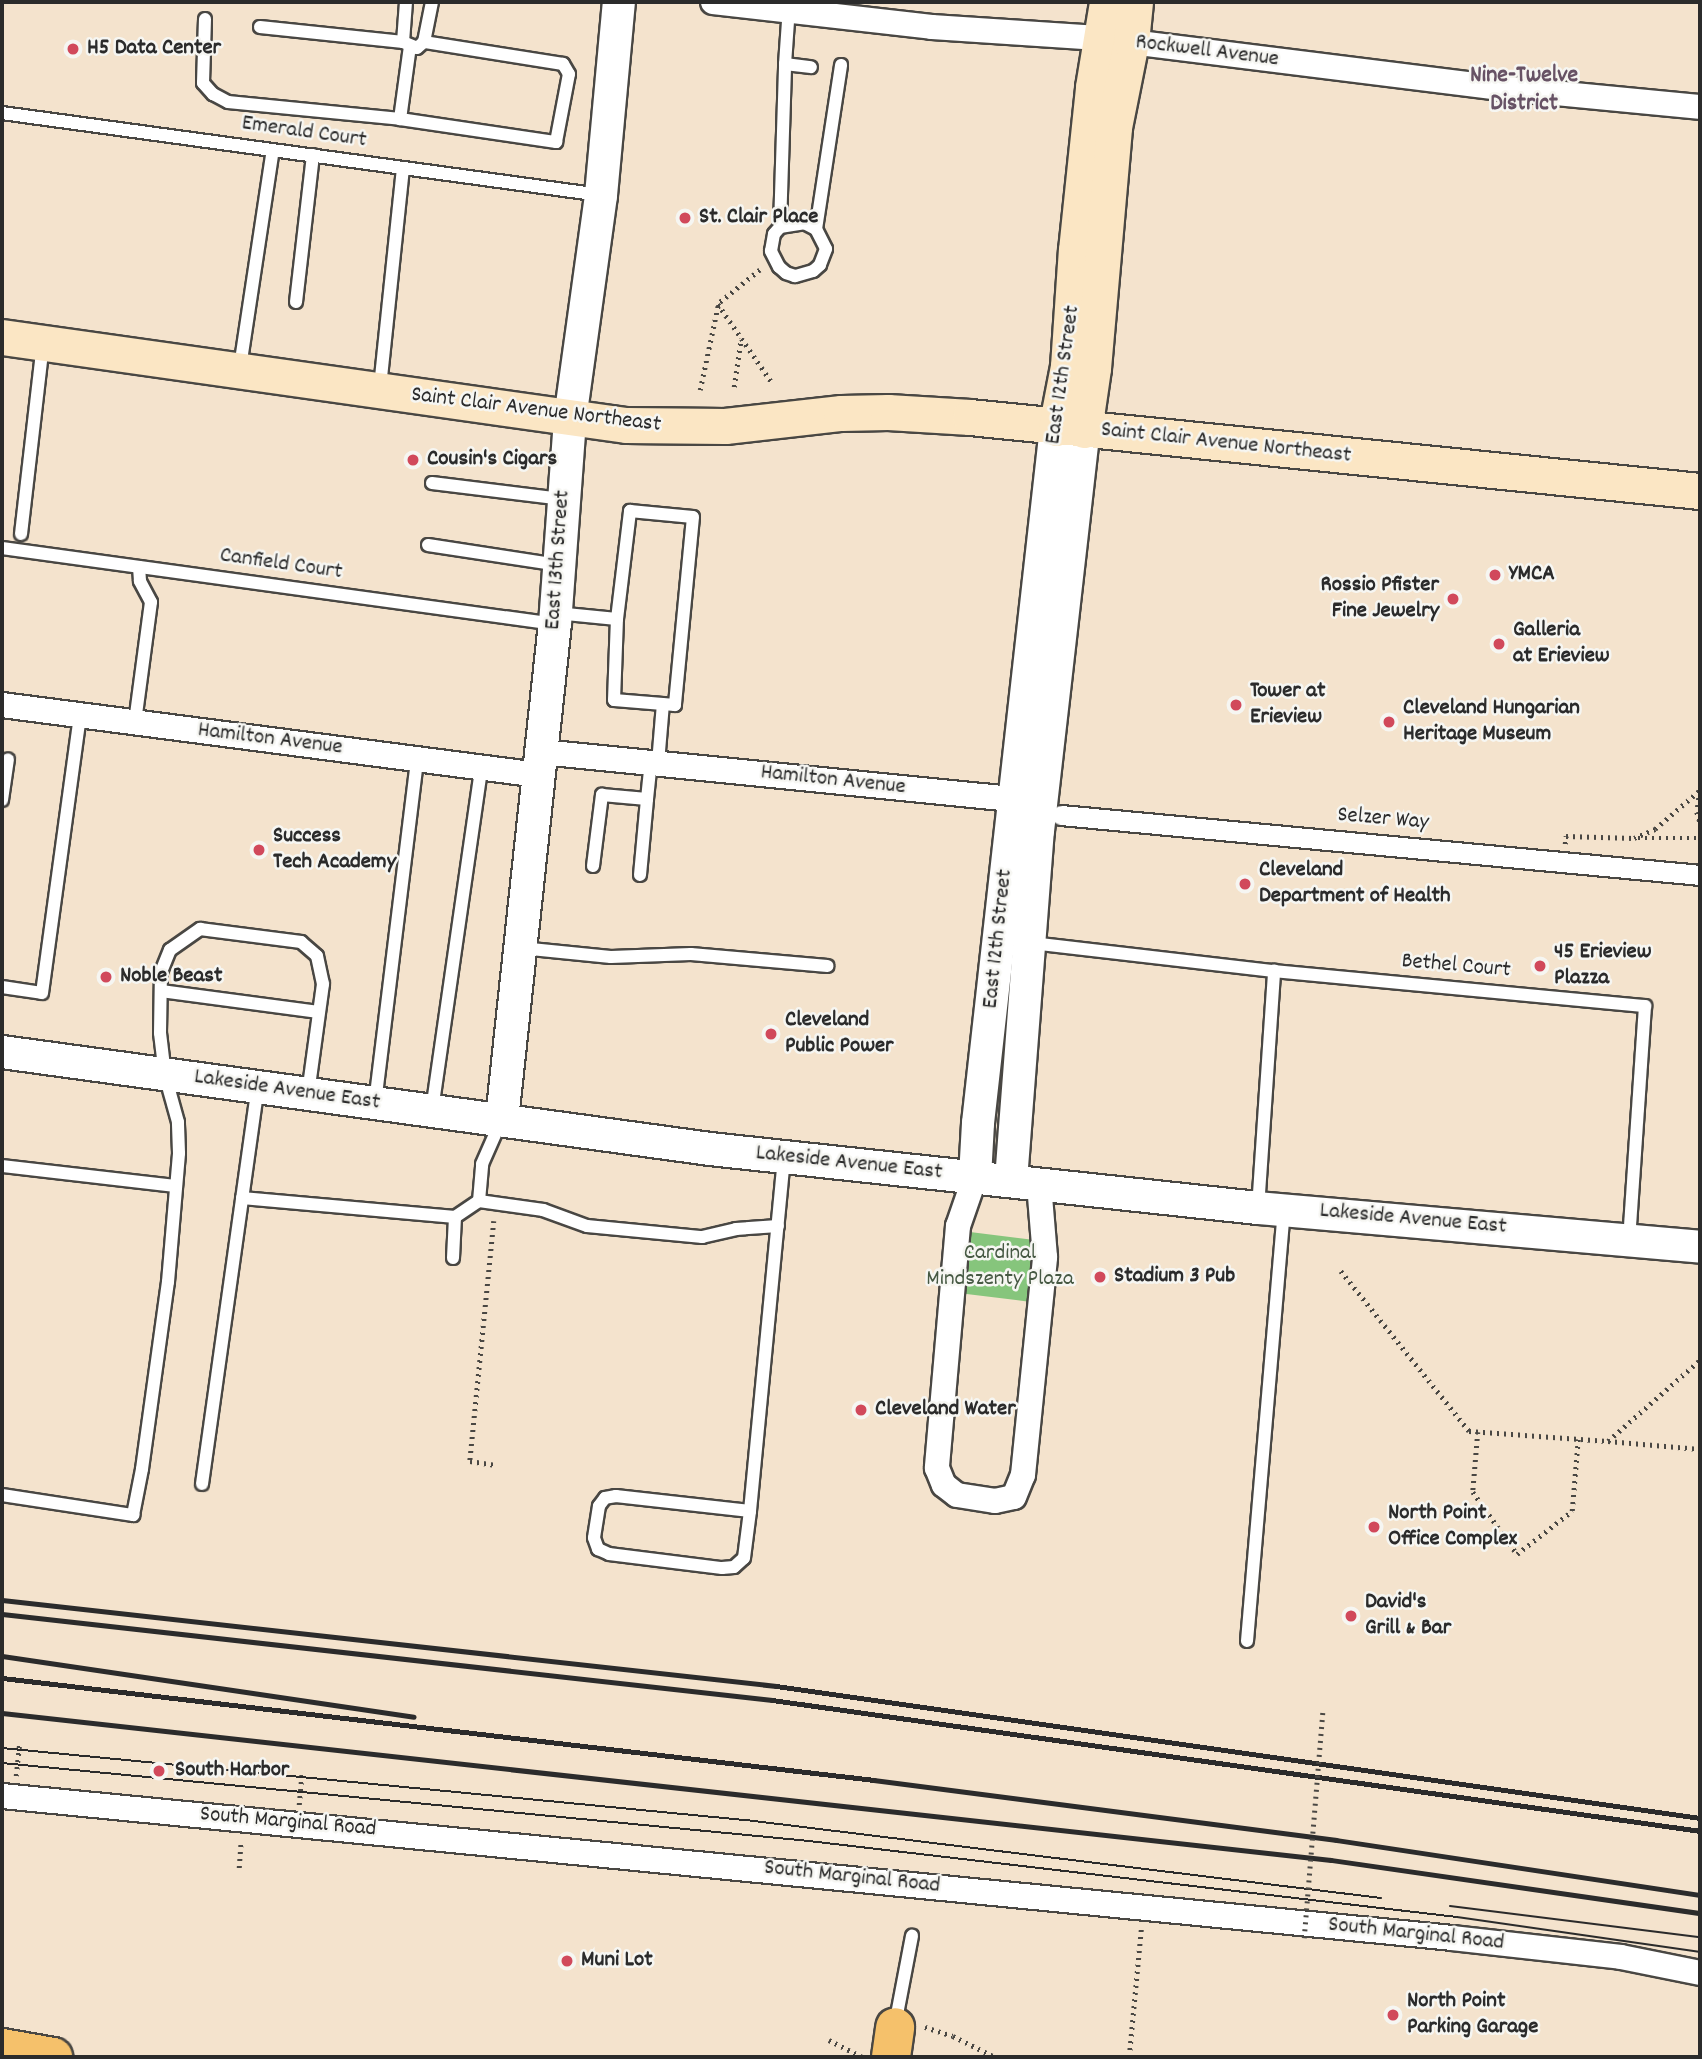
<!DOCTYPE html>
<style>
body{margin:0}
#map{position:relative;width:1702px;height:2059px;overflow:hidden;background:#f4e3cd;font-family:Dekko,sans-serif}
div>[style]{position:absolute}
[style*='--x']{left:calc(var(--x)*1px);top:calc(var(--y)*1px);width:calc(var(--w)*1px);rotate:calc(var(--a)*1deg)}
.green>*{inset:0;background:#86c57c;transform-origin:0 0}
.path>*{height:4.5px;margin-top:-2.25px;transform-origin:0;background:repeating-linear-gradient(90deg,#494743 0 2px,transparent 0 7px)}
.roads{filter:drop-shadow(2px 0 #494743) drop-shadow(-2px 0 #494743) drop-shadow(0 2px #494743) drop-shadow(0 -2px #494743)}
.service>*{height:12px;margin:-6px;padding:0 6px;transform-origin:6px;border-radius:6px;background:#fff}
.pedestrian>*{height:19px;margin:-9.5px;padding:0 9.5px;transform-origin:9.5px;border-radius:9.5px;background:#fff}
.minor>*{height:24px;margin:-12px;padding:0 12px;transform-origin:12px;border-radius:12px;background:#fff}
.tertiary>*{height:32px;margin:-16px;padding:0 16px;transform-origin:16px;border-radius:16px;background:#fff}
.secondary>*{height:35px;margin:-17.5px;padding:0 17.5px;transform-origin:17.5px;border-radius:17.5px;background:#fbe6c4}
.motorway>*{height:38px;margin:-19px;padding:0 19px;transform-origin:19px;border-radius:19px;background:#f5c16b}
.tram>*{height:2px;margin:-1px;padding:0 1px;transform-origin:1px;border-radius:1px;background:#2b2b2b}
.rail>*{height:5px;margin:-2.5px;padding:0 2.5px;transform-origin:2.5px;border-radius:2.5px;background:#2b2b2b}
.path-bridge>*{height:4.5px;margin-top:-2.25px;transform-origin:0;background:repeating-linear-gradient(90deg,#494743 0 2px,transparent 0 7px)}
.dots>*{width:19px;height:19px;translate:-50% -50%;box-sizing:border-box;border:4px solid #f6f6f2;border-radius:50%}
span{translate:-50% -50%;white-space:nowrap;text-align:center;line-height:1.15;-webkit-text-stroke:5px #f6f6f2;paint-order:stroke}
.poi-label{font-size:23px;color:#2b2b2b;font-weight:700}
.left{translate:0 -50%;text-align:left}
.right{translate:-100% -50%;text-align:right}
.street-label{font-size:23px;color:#2b2b2b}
.park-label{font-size:23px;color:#465943}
.neighbourhood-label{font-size:24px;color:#675265;font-weight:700}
.frame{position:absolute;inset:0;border:4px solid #2b2b2b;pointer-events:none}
</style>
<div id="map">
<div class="green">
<i style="left:970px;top:1232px;width:69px;height:62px;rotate:7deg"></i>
</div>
<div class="path">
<i style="--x:760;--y:270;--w:54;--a:141"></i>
<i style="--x:718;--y:304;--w:97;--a:55.5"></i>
<i style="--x:734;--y:387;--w:49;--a:-81.7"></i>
<i style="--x:700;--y:390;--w:87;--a:-78"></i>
<i style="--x:1700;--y:791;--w:21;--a:98"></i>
<i style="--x:1697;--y:812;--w:10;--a:73"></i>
<i style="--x:1638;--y:838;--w:62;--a:0"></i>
<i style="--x:1565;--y:844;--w:8;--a:-83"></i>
<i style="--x:1566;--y:836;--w:68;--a:1.7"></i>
<i style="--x:1634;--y:838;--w:23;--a:-23"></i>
<i style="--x:1655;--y:829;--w:60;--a:-40.9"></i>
<i style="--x:494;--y:1221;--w:241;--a:95.7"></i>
<i style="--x:470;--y:1461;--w:26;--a:9"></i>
<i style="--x:1341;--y:1271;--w:205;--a:51.3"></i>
<i style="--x:1469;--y:1431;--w:139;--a:4.1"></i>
<i style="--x:1608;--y:1441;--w:123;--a:-41.4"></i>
<i style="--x:1478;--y:1432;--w:60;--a:94.8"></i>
<i style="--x:1473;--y:1492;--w:76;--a:54.6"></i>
<i style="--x:1517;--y:1554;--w:70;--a:-38"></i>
<i style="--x:1572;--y:1511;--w:72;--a:-85.2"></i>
<i style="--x:1608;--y:1441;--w:92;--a:5"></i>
<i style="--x:16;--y:1776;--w:31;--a:-84"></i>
<i style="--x:299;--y:1805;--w:33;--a:-85"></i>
<i style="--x:239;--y:1868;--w:27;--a:-86"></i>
<i style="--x:925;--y:2027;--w:29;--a:18"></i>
<i style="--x:953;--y:2036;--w:47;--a:26.6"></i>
<i style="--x:829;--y:2040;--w:37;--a:27"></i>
<i style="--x:1129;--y:2057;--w:129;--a:-84.6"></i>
</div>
<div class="roads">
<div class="service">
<i style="--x:406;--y:2;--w:40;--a:94.3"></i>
<i style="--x:403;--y:42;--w:15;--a:23"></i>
<i style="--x:417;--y:48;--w:9;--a:-41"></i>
<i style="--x:424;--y:42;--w:41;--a:-78.7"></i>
<i style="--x:789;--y:7;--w:57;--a:94"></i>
<i style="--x:785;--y:64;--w:26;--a:7"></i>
<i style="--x:205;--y:19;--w:64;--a:91.8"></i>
<i style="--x:203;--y:83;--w:15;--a:48"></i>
<i style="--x:213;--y:94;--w:17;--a:28"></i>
<i style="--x:228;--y:102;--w:173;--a:5.6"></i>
<i style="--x:260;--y:27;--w:144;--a:6"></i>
<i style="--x:410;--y:46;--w:74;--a:97.8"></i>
<i style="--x:400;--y:119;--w:158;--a:8.4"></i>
<i style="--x:556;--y:142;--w:69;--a:-79.2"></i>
<i style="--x:569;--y:74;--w:12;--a:-121"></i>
<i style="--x:563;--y:64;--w:141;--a:-171"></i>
<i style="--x:2;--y:113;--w:605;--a:7.8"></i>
<i style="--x:780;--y:227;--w:24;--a:-9"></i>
<i style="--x:804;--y:223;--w:13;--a:27"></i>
<i style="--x:816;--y:229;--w:22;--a:63"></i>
<i style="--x:826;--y:249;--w:17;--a:111"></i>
<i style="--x:820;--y:265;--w:9;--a:139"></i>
<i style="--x:813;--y:271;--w:19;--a:164"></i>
<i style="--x:795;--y:276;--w:9;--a:-162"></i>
<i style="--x:786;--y:273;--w:9;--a:-139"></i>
<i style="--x:779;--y:267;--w:18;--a:-117"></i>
<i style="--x:771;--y:251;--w:17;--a:-80"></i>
<i style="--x:774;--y:234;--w:9;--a:-49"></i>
<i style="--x:780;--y:227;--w:163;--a:-88.2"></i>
<i style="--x:816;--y:229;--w:166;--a:-81.3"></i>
<i style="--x:296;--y:302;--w:148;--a:-83.4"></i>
<i style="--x:240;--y:367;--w:219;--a:-81.4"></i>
<i style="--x:380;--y:387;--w:220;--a:-84"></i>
<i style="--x:432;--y:483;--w:132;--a:7"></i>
<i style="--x:21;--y:534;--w:192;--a:-83.4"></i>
<i style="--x:428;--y:545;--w:133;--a:8.7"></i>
<i style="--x:2;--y:548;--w:558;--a:7.83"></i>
<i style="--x:556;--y:613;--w:61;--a:5.6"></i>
<i style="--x:617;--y:619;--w:109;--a:-83.1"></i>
<i style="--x:630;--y:511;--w:63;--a:5.4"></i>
<i style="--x:693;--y:517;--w:189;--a:95.5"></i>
<i style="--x:675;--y:705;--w:61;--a:-175.3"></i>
<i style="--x:614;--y:700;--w:81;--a:-87.9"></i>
<i style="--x:135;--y:722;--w:121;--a:-82.4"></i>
<i style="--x:151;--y:602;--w:24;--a:-118"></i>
<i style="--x:140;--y:581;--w:14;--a:-94"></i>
<i style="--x:658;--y:763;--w:59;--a:-85.2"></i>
<i style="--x:2;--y:800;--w:41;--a:-81.7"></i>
<i style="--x:593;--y:866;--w:72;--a:-82.8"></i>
<i style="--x:602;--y:795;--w:45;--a:5.1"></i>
<i style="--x:647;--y:799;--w:36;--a:-84"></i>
<i style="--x:640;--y:875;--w:76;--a:-84.7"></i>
<i style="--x:1031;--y:943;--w:245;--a:6.6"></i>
<i style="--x:1274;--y:971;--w:373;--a:5.4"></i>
<i style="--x:1645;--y:1006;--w:234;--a:93.9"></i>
<i style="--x:521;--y:948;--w:90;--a:5.7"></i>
<i style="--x:611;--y:957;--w:80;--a:-2.1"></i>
<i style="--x:691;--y:954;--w:137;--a:5"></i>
<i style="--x:2;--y:987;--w:40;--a:8.5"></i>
<i style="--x:42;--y:993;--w:281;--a:-82.2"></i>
<i style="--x:161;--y:991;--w:159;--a:7.6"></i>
<i style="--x:375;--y:1103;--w:347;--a:-83"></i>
<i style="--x:432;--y:1110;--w:345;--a:-81.8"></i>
<i style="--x:2;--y:1166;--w:175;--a:6.6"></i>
<i style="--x:242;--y:1198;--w:214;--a:5.1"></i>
<i style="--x:479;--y:1201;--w:65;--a:8"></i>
<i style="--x:543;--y:1210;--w:47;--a:20"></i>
<i style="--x:587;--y:1226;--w:116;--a:5.5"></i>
<i style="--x:702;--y:1237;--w:35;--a:-13"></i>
<i style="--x:736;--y:1229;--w:42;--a:-4.1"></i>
<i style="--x:1258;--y:1208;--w:238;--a:-86.1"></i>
<i style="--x:453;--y:1258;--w:41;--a:-87.2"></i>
<i style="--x:455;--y:1217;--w:29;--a:-34"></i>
<i style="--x:479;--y:1201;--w:37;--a:-85"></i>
<i style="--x:482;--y:1164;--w:47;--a:-66.2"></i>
<i style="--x:202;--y:1484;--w:400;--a:-82"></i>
<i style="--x:2;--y:1495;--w:133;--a:8.7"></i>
<i style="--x:133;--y:1515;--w:47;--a:-78.9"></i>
<i style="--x:142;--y:1469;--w:189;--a:-82.1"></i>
<i style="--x:168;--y:1282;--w:129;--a:-85.1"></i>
<i style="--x:179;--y:1153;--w:31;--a:-92"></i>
<i style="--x:178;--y:1122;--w:49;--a:-105.5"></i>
<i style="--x:165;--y:1075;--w:42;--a:-96.8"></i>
<i style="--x:160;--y:1033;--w:61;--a:-89.1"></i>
<i style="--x:161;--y:972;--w:24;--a:-68"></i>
<i style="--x:170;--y:950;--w:37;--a:-35"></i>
<i style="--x:200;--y:929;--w:102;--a:7.3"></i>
<i style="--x:301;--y:942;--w:21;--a:41"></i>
<i style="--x:317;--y:956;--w:29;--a:78"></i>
<i style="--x:323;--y:984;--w:110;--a:97.8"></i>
<i style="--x:750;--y:1511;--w:135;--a:-173.6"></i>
<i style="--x:616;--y:1496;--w:11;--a:170"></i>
<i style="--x:605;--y:1498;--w:10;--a:127"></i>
<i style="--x:599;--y:1506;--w:32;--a:99"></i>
<i style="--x:594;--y:1538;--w:12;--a:70"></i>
<i style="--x:598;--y:1549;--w:12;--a:24"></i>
<i style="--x:609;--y:1554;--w:114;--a:7.1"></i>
<i style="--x:722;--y:1568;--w:12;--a:-5"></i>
<i style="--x:734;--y:1567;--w:13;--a:-42"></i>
<i style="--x:744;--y:1558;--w:47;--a:-82.7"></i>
<i style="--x:750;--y:1511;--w:354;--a:-84.5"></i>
<i style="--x:1247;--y:1641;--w:433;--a:-85.1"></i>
<i style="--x:895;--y:2025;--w:91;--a:-79.2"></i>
</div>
<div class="pedestrian">
<i style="--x:1061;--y:815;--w:642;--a:5.36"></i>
</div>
<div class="minor">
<i style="--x:713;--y:2;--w:220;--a:6.5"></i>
<i style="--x:932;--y:27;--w:167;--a:3.8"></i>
<i style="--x:1099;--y:38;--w:407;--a:7.1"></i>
<i style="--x:1503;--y:88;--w:198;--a:5.5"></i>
<i style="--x:2;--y:705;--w:542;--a:7.43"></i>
<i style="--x:541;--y:752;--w:491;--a:5.7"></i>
<i style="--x:975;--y:1177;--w:52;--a:109.1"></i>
<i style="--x:958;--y:1226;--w:243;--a:95"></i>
<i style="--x:937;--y:1468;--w:18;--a:68"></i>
<i style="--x:944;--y:1485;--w:16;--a:38"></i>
<i style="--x:957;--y:1495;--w:38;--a:9"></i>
<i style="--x:995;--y:1501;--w:19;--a:-12"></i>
<i style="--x:1014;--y:1497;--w:24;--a:-68"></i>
<i style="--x:1023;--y:1475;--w:219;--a:-84.2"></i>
<i style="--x:1045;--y:1257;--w:73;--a:-94.7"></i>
<i style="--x:2;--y:1796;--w:1457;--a:5.59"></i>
<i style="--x:1452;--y:1938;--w:170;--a:6.4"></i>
<i style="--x:1621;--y:1957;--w:81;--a:11.4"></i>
</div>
<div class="tertiary">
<i style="--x:2;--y:1052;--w:715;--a:7.8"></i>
<i style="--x:710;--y:1149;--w:551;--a:6.15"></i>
<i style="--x:1258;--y:1208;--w:444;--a:5"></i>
<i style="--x:502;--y:1119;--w:498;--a:-83.9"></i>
<i style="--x:555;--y:624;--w:206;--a:-85.8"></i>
<i style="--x:570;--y:419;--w:226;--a:-82.1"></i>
<i style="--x:601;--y:195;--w:194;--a:-84.7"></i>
<i style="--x:975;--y:1177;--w:54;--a:-86.8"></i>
<i style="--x:978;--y:1123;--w:699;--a:-83.6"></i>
<i style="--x:1011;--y:1180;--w:350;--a:-85.6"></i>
<i style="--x:1038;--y:831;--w:404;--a:-83.5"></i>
</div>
<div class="secondary">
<i style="--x:2;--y:337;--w:630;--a:8.03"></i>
<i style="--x:626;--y:425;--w:99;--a:0.6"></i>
<i style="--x:725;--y:426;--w:117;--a:-6.4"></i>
<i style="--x:841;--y:413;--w:47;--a:-1.2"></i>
<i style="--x:888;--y:412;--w:82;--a:3.5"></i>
<i style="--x:970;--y:417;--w:734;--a:5.79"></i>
<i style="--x:1056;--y:428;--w:63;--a:-79"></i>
<i style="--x:1068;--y:366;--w:116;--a:-86.1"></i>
<i style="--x:1076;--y:250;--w:164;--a:-84"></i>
<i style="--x:1093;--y:87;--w:86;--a:-80.6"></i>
<i style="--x:1084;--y:430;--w:63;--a:-81.7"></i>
<i style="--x:1093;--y:368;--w:242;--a:-85"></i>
<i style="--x:1114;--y:127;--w:87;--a:-78.7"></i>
<i style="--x:1131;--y:42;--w:40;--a:-84.3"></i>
</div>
<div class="motorway">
<i style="--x:2;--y:2048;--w:52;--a:10"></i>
<i style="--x:891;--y:2057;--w:30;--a:-82"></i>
</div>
</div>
<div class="tram">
<i style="--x:2;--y:1748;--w:756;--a:5.54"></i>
<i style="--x:754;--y:1821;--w:632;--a:7"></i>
<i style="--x:2;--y:1763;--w:811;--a:5.52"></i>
<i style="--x:809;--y:1841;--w:652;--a:6.69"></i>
<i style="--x:1457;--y:1917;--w:246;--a:8.2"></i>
<i style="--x:1450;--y:1906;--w:252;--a:7.1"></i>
</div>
<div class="rail">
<i style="--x:2;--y:1600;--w:779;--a:6.34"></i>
<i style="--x:776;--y:1686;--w:933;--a:8.13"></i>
<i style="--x:2;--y:1614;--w:775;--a:6.37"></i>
<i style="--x:772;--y:1700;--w:937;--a:8.03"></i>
<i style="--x:2;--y:1656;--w:416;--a:8.4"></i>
<i style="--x:2;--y:1678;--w:878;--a:6.67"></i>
<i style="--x:874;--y:1780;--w:466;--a:7.4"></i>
<i style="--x:1336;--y:1840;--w:368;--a:8.6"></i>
<i style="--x:2;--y:1713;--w:1337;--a:6.31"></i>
<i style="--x:1331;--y:1860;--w:373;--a:8.2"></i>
</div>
<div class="path-bridge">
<i style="--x:1304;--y:1938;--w:230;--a:-85.3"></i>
</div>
<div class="dots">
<i style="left:73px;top:49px;background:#d1495b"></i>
<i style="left:685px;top:218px;background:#d1495b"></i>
<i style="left:413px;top:460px;background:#d1495b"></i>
<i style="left:1495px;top:575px;background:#d1495b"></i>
<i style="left:1453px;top:599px;background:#d1495b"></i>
<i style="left:1499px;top:644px;background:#d1495b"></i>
<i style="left:1236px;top:705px;background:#d1495b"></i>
<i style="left:1389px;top:722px;background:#d1495b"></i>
<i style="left:259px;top:850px;background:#d1495b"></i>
<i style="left:1245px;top:884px;background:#d1495b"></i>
<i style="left:1540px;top:966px;background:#d1495b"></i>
<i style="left:106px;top:977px;background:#d1495b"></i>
<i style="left:771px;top:1034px;background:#d1495b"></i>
<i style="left:1100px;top:1277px;background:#d1495b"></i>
<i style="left:861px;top:1410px;background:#d1495b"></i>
<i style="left:1374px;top:1527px;background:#d1495b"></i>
<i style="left:1351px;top:1616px;background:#d1495b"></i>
<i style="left:159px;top:1771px;background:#d1495b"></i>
<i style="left:567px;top:1961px;background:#d1495b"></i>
<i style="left:1393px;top:2015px;background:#d1495b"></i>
</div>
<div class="poi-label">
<span class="left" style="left:87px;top:49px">H5 Data Center</span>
<span class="left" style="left:699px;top:218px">St. Clair Place</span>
<span class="left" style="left:427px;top:460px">Cousin's Cigars</span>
<span class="left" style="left:1509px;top:575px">YMCA</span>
<span class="right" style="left:1439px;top:599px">Rossio Pfister<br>Fine Jewelry</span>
<span class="left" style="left:1513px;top:644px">Galleria<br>at Erieview</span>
<span class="left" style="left:1250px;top:705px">Tower at<br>Erieview</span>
<span class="left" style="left:1403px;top:722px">Cleveland Hungarian<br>Heritage Museum</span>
<span class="left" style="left:273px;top:850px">Success<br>Tech Academy</span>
<span class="left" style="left:1259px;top:884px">Cleveland<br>Department of Health</span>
<span class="left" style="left:1554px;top:966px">45 Erieview<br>Plazza</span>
<span class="left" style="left:120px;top:977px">Noble Beast</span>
<span class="left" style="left:785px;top:1034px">Cleveland<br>Public Power</span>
<span class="left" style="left:1114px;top:1277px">Stadium 3 Pub</span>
<span class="left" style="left:875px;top:1410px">Cleveland Water</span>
<span class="left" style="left:1388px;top:1527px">North Point<br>Office Complex</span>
<span class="left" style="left:1365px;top:1616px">David's<br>Grill &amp; Bar</span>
<span class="left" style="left:175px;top:1771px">South Harbor</span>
<span class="left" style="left:581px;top:1961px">Muni Lot</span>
<span class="left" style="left:1407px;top:2015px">North Point<br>Parking Garage</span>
</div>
<div class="street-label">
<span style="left:1207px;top:52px;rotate:7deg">Rockwell Avenue</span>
<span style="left:304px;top:133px;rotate:8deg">Emerald Court</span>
<span style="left:1064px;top:375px;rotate:-82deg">East 12th Street</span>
<span style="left:536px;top:411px;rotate:7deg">Saint Clair Avenue Northeast</span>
<span style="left:1226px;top:444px;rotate:6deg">Saint Clair Avenue Northeast</span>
<span style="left:559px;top:560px;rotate:-86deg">East 13th Street</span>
<span style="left:281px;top:565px;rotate:8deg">Canfield Court</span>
<span style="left:270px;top:740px;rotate:7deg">Hamilton Avenue</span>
<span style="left:833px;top:781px;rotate:6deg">Hamilton Avenue</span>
<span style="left:1383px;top:820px;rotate:5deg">Selzer Way</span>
<span style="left:999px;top:939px;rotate:-84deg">East 12th Street</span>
<span style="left:1456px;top:967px;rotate:5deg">Bethel Court</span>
<span style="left:287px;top:1091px;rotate:8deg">Lakeside Avenue East</span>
<span style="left:849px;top:1164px;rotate:6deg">Lakeside Avenue East</span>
<span style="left:1413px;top:1220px;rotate:5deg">Lakeside Avenue East</span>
<span style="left:288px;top:1823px;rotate:5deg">South Marginal Road</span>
<span style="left:852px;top:1878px;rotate:6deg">South Marginal Road</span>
<span style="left:1416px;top:1935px;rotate:6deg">South Marginal Road</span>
</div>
<div class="park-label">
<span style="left:1000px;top:1267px">Cardinal<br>Mindszenty Plaza</span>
</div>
<div class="neighbourhood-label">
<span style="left:1524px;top:91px">Nine-Twelve<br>District</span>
</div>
<div class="frame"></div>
</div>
